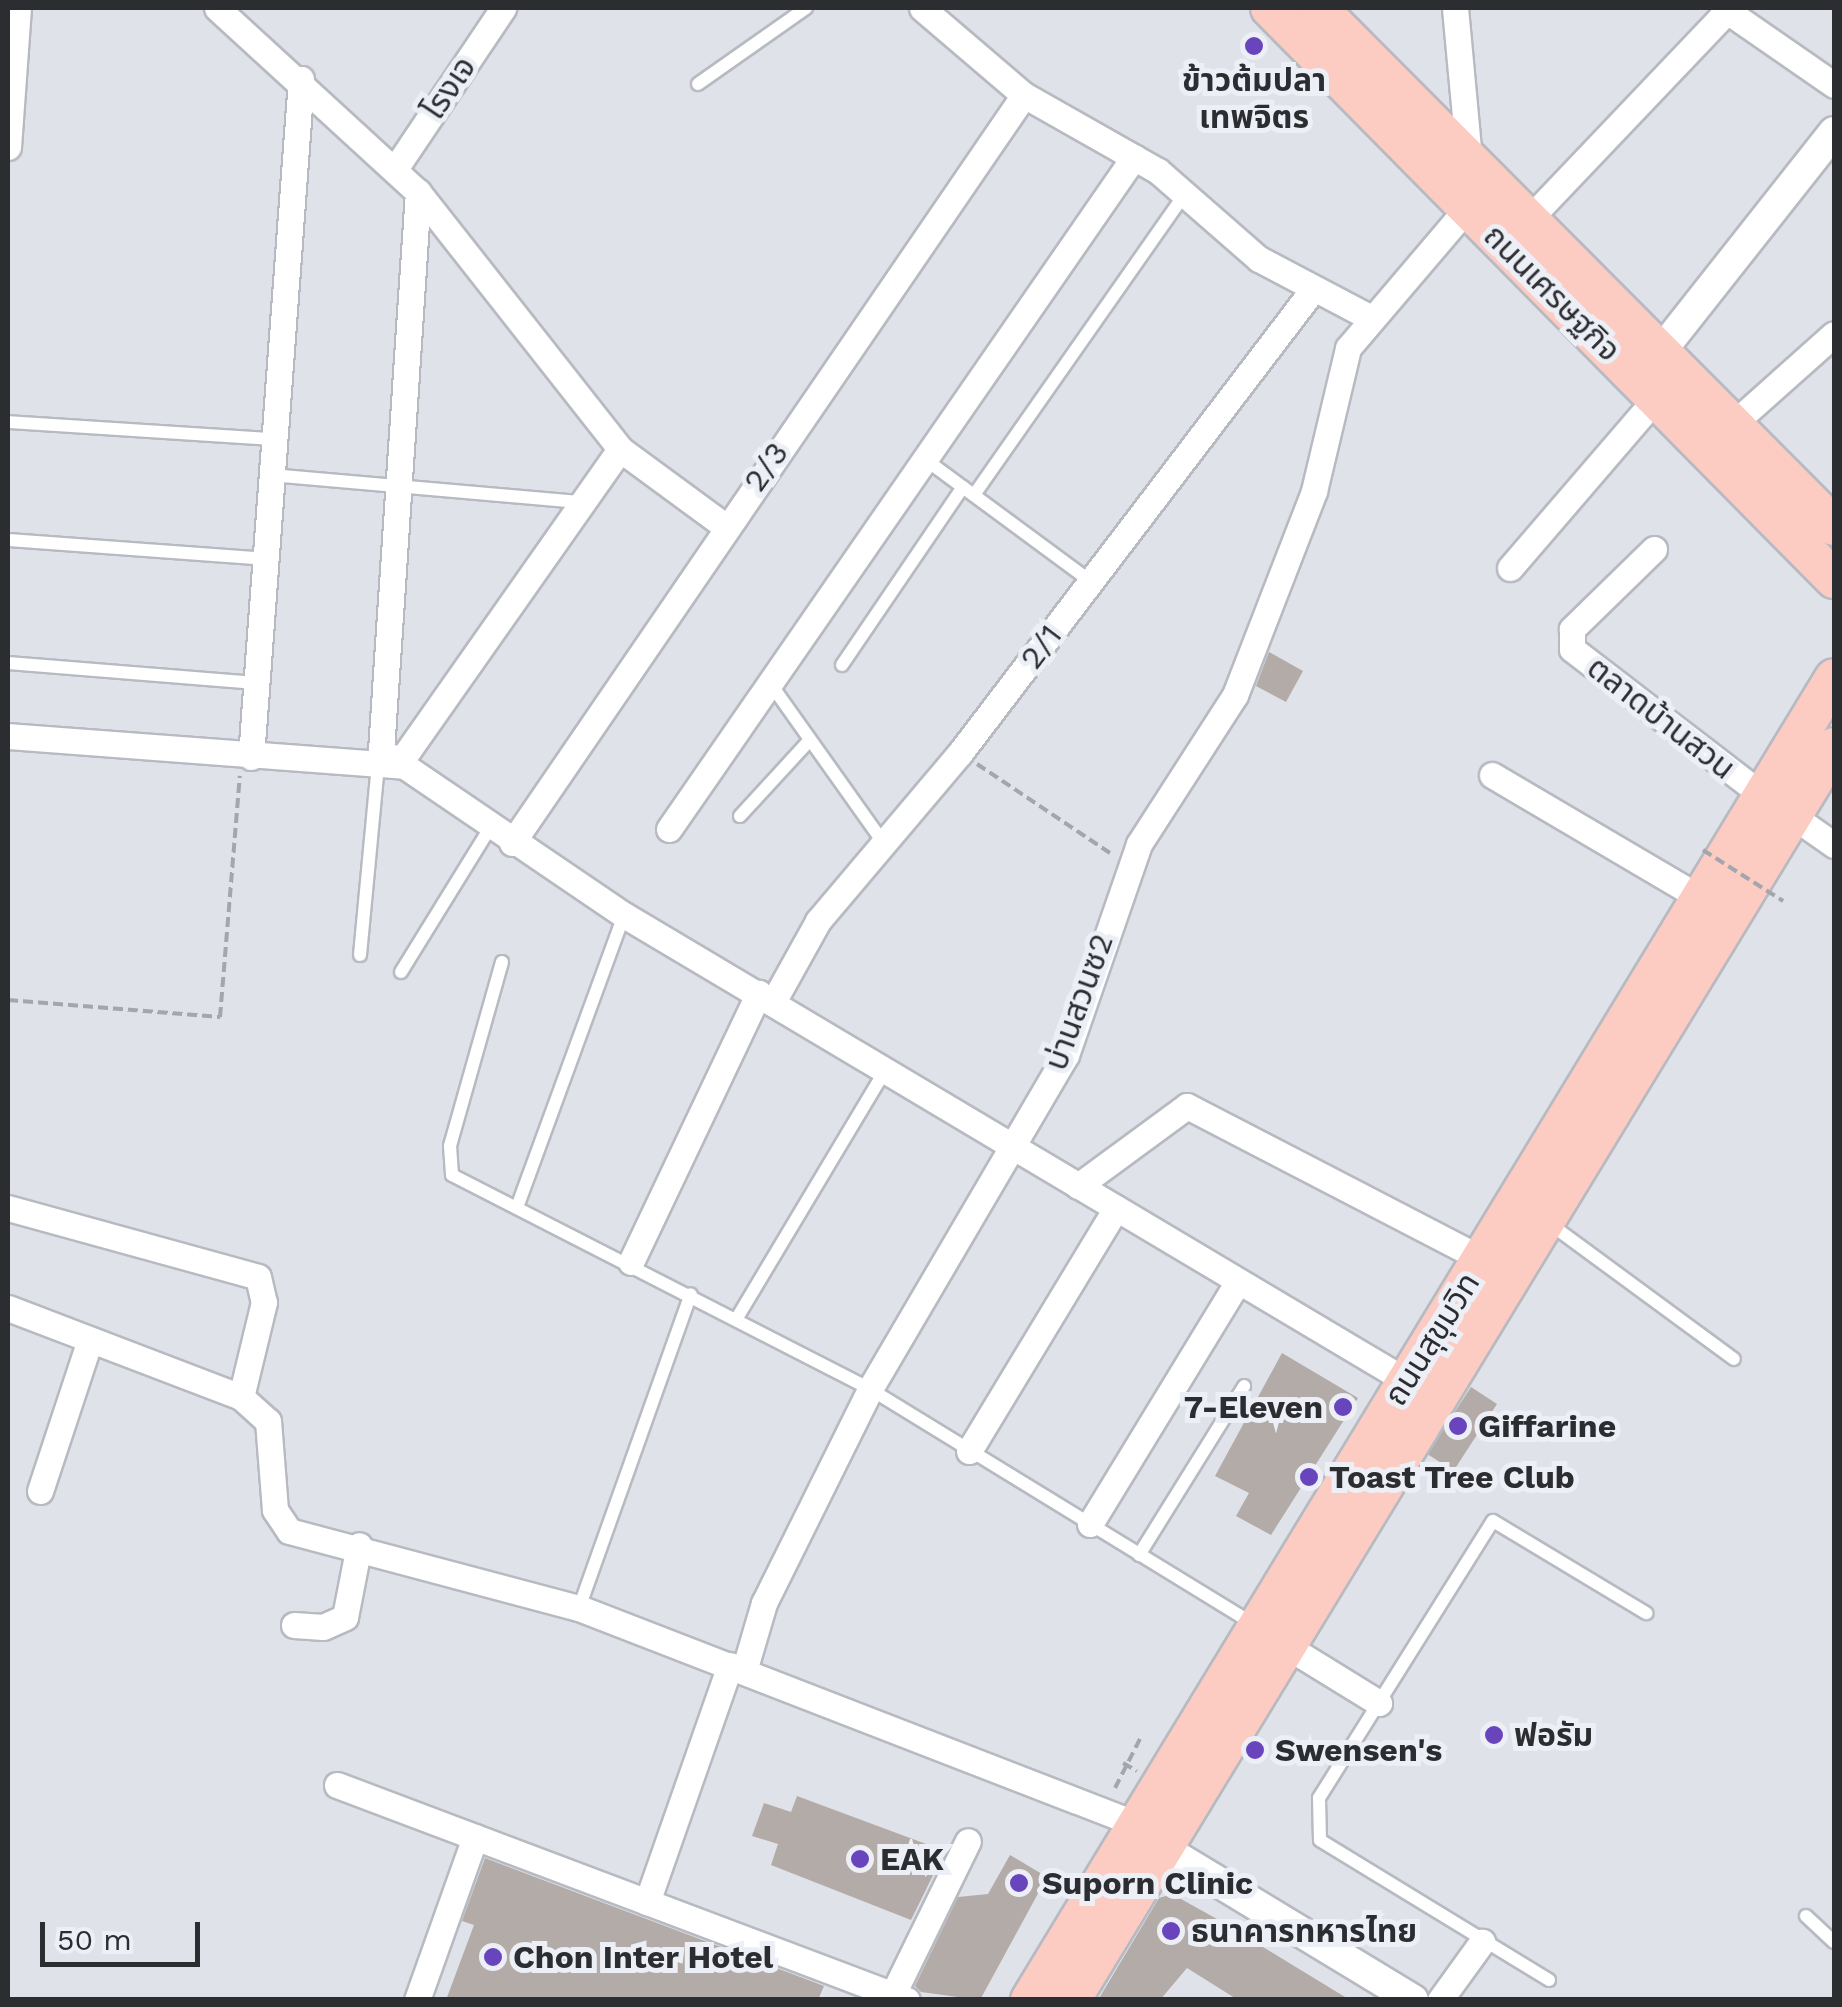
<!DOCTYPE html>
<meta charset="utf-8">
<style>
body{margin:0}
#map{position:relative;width:1842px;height:2007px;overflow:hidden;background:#e0e2ea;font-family:"Work Sans","Noto Sans Thai",sans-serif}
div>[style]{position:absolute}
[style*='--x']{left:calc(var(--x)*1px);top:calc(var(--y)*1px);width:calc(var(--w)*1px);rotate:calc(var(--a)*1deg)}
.building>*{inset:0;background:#b3aba7;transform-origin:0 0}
.path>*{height:4px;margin-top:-2px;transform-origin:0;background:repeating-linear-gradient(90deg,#a4a6ad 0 10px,transparent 0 15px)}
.roads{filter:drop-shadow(2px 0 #b7bac1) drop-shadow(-2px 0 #b7bac1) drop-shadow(0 2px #b7bac1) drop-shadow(0 -2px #b7bac1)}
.service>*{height:12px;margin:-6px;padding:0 6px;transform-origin:6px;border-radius:6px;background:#fff}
.minor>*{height:25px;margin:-12.5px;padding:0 12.5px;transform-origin:12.5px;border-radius:12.5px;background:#fff}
.tertiary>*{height:30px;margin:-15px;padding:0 15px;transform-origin:15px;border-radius:15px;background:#fff}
.primary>*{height:38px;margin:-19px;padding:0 19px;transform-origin:19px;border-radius:19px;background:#fccbc2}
.path-bridge>*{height:4px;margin-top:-2px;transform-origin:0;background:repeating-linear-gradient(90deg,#a4a6ad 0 10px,transparent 0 15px)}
.dots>*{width:28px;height:28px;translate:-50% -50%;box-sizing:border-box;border:5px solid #edeff7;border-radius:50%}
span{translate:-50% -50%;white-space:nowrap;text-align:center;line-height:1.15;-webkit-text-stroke:10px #edeff7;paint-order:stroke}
.poi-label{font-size:32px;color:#2c2d30;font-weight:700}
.right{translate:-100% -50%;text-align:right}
.left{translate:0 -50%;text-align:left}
.street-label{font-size:32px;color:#2c2d30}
.frame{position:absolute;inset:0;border:10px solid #2c2d30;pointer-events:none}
.scale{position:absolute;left:40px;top:1922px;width:160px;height:45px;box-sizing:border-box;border:5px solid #2c2d30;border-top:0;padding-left:12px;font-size:30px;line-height:35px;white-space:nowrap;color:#2c2d30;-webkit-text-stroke:8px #edeff7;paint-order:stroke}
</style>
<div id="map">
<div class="building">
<i style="clip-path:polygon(1269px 652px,1303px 671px,1286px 702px,1256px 686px)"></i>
<i style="clip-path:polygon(1282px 1353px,1358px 1398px,1271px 1535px,1236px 1516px,1249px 1493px,1215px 1476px)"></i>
<i style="left:1471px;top:1387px;width:31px;height:80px;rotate:33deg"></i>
<i style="clip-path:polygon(797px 1796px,945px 1851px,911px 1920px,771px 1865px,778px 1844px,752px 1836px,764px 1803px,791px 1812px)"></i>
<i style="clip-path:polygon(1010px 1855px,1047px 1877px,980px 2000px,921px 1992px,915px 1986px,958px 1897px,988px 1894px)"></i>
<i style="clip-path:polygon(485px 1858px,535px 1877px,824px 1986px,818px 2000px,446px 2000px,474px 1925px,462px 1921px)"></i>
<i style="clip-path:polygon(1172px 1894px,1217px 1919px,1350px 2000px,1238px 2000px,1187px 1968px,1160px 2000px,1098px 2000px,1159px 1898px)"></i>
</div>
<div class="path">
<i style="--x:977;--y:764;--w:160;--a:33.8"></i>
<i style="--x:8;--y:1000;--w:213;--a:4.6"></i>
<i style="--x:220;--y:1017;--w:242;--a:-85.3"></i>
<i style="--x:1123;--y:1763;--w:16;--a:30"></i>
<i style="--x:1115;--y:1788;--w:59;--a:-63"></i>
</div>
<div class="roads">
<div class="service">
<i style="--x:698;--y:84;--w:132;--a:-35.1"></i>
<i style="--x:8;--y:422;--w:267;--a:3.7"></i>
<i style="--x:926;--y:460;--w:204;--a:36.4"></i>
<i style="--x:271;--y:475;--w:312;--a:5"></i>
<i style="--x:974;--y:495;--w:368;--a:-55"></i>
<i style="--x:8;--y:540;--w:258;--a:4.2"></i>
<i style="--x:8;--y:663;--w:249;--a:4.6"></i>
<i style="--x:842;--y:665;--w:215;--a:-55.8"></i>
<i style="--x:770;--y:683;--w:191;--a:54.6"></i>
<i style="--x:740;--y:816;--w:103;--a:-47.4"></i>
<i style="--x:360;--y:955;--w:192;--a:-84.6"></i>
<i style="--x:502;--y:962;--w:191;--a:105.8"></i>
<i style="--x:450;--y:1146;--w:29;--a:86"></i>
<i style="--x:452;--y:1175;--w:470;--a:27.1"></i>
<i style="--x:870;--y:1389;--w:449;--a:31.5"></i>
<i style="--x:401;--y:972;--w:169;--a:-58.3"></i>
<i style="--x:519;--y:1202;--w:306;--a:-69.9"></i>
<i style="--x:1550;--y:1224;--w:228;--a:36.3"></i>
<i style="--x:737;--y:1318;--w:290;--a:-59.1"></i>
<i style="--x:1139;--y:1555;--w:199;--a:-58.1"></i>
<i style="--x:579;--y:1608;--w:333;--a:-70.4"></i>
<i style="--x:1806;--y:1916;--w:38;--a:43"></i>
<i style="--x:1549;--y:1980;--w:268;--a:-148.6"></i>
<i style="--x:1320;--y:1840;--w:42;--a:-91.4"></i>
<i style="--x:1319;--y:1798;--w:327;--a:-57.9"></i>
<i style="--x:1493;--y:1521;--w:179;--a:31"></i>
</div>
<div class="minor">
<i style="--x:217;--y:8;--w:273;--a:42.5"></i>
<i style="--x:418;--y:192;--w:327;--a:51.8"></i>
<i style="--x:620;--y:449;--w:130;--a:36.3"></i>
<i style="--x:922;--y:8;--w:134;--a:40.5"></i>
<i style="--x:1024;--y:95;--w:154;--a:29.6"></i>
<i style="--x:1158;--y:171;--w:134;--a:41.1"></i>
<i style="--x:1259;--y:259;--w:124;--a:27.8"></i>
<i style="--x:1455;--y:8;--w:152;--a:84.7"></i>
<i style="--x:1723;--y:8;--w:135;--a:34.7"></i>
<i style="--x:8;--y:147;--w:139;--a:-85.9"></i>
<i style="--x:395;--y:169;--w:194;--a:-56.1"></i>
<i style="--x:418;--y:192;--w:559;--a:93.79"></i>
<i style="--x:381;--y:750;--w:294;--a:34.2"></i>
<i style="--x:624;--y:915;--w:909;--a:30.77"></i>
<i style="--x:1529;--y:219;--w:289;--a:-46.4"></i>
<i style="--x:1733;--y:424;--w:135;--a:-41.7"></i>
<i style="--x:1654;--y:549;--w:115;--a:135.7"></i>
<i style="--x:1572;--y:629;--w:20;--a:90"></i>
<i style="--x:1572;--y:649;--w:240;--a:37.5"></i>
<i style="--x:1510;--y:568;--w:224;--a:-49.3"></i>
<i style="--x:8;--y:736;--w:391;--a:4.3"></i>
<i style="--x:251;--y:757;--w:680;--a:-85.78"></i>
<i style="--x:398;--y:765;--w:386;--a:-54.9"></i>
<i style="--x:1492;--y:775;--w:240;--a:30.5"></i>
<i style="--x:1794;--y:817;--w:49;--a:35"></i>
<i style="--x:669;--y:829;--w:817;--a:-55.32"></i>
<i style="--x:512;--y:843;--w:906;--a:-55.61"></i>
<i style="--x:773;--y:1002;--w:93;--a:-60.9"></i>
<i style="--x:818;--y:921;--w:220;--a:-49.8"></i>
<i style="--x:960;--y:753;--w:579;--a:-52.71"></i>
<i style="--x:1078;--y:1186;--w:135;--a:-36.3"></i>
<i style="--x:1187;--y:1106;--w:332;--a:27.4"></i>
<i style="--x:8;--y:1208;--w:259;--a:15.4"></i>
<i style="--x:258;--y:1277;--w:26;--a:77"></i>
<i style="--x:264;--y:1302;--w:98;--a:103.6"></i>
<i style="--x:631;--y:1262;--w:298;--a:-64.6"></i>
<i style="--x:8;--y:1308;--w:249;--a:20.9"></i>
<i style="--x:241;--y:1397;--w:36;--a:42"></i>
<i style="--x:268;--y:1421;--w:89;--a:85.5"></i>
<i style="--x:275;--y:1510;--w:25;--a:56"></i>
<i style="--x:289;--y:1531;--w:300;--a:14.9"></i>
<i style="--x:579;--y:1608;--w:601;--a:21.18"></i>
<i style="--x:969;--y:1451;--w:284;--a:-58.8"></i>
<i style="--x:40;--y:1491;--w:159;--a:-71.7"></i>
<i style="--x:1090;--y:1524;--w:284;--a:-58.6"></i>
<i style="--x:294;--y:1625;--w:29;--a:4"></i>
<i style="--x:323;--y:1627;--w:24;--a:-24"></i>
<i style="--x:345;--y:1617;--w:73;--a:-79"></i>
<i style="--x:1288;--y:1647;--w:107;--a:31.6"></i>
<i style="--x:744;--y:1671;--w:71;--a:-73.6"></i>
<i style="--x:764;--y:1603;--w:239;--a:-63.6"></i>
<i style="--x:870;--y:1389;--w:387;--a:-59.6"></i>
<i style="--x:1066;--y:1055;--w:223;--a:-70.9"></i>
<i style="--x:1139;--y:844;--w:177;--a:-57.2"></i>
<i style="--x:1235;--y:695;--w:219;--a:-68.8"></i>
<i style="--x:1314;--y:491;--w:147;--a:-76.6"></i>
<i style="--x:1348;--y:348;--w:184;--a:-49.6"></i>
<i style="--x:337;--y:1785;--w:609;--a:20.67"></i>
<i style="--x:647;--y:1902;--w:251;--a:-70.7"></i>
<i style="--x:893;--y:1994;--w:170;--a:-63.9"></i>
<i style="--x:417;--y:2000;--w:173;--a:-70.4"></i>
<i style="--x:1440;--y:2000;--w:72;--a:-54.1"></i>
</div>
<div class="tertiary">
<i style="--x:1661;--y:351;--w:279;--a:-51.7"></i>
<i style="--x:1164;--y:1849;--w:291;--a:31.2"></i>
</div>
<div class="primary">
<i style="--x:1270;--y:8;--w:803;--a:45.35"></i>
<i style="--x:1318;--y:8;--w:731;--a:45.11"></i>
<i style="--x:1030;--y:2000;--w:1547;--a:-58.69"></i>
<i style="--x:1071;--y:2000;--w:1467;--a:-58.66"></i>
</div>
</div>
<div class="path-bridge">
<i style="--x:1703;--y:850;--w:95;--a:32.5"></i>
</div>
<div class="dots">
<i style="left:1254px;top:46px;background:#6945bd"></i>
<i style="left:1343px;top:1407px;background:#6945bd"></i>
<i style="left:1458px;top:1426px;background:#6945bd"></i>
<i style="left:1309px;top:1477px;background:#6945bd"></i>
<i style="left:1494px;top:1735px;background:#6945bd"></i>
<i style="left:1255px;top:1750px;background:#6945bd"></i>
<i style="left:860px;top:1859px;background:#6945bd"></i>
<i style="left:1019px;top:1883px;background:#6945bd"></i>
<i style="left:1171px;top:1931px;background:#6945bd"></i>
<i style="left:493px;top:1957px;background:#6945bd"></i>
</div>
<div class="poi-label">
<span style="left:1254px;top:99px">ข้าวต้มปลา<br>เทพจิตร</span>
<span class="right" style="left:1323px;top:1407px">7-Eleven</span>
<span class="left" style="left:1478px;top:1426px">Giffarine</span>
<span class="left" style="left:1329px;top:1477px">Toast Tree Club</span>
<span class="left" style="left:1514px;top:1735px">ฟอรัม</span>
<span class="left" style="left:1275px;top:1750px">Swensen's</span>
<span class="left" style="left:880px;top:1859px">EAK</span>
<span class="left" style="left:1042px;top:1883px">Suporn Clinic</span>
<span class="left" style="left:1191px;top:1931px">ธนาคารทหารไทย</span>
<span class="left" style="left:513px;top:1957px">Chon Inter Hotel</span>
</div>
<div class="street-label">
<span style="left:449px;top:88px;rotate:-56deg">โรงเจ</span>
<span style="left:1552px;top:293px;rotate:45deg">ถนนเศรษฐกิจ</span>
<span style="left:766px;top:467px;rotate:-55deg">2/3</span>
<span style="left:1041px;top:647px;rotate:-53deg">2/1</span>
<span style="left:1661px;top:718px;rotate:38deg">ตลาดบ้านสวน</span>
<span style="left:1079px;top:1002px;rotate:-70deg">บ่านสวนซ2</span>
<span style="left:1432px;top:1339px;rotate:-58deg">ถนนสุขุมวิท</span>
</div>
<div class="frame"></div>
<div class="scale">50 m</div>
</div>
